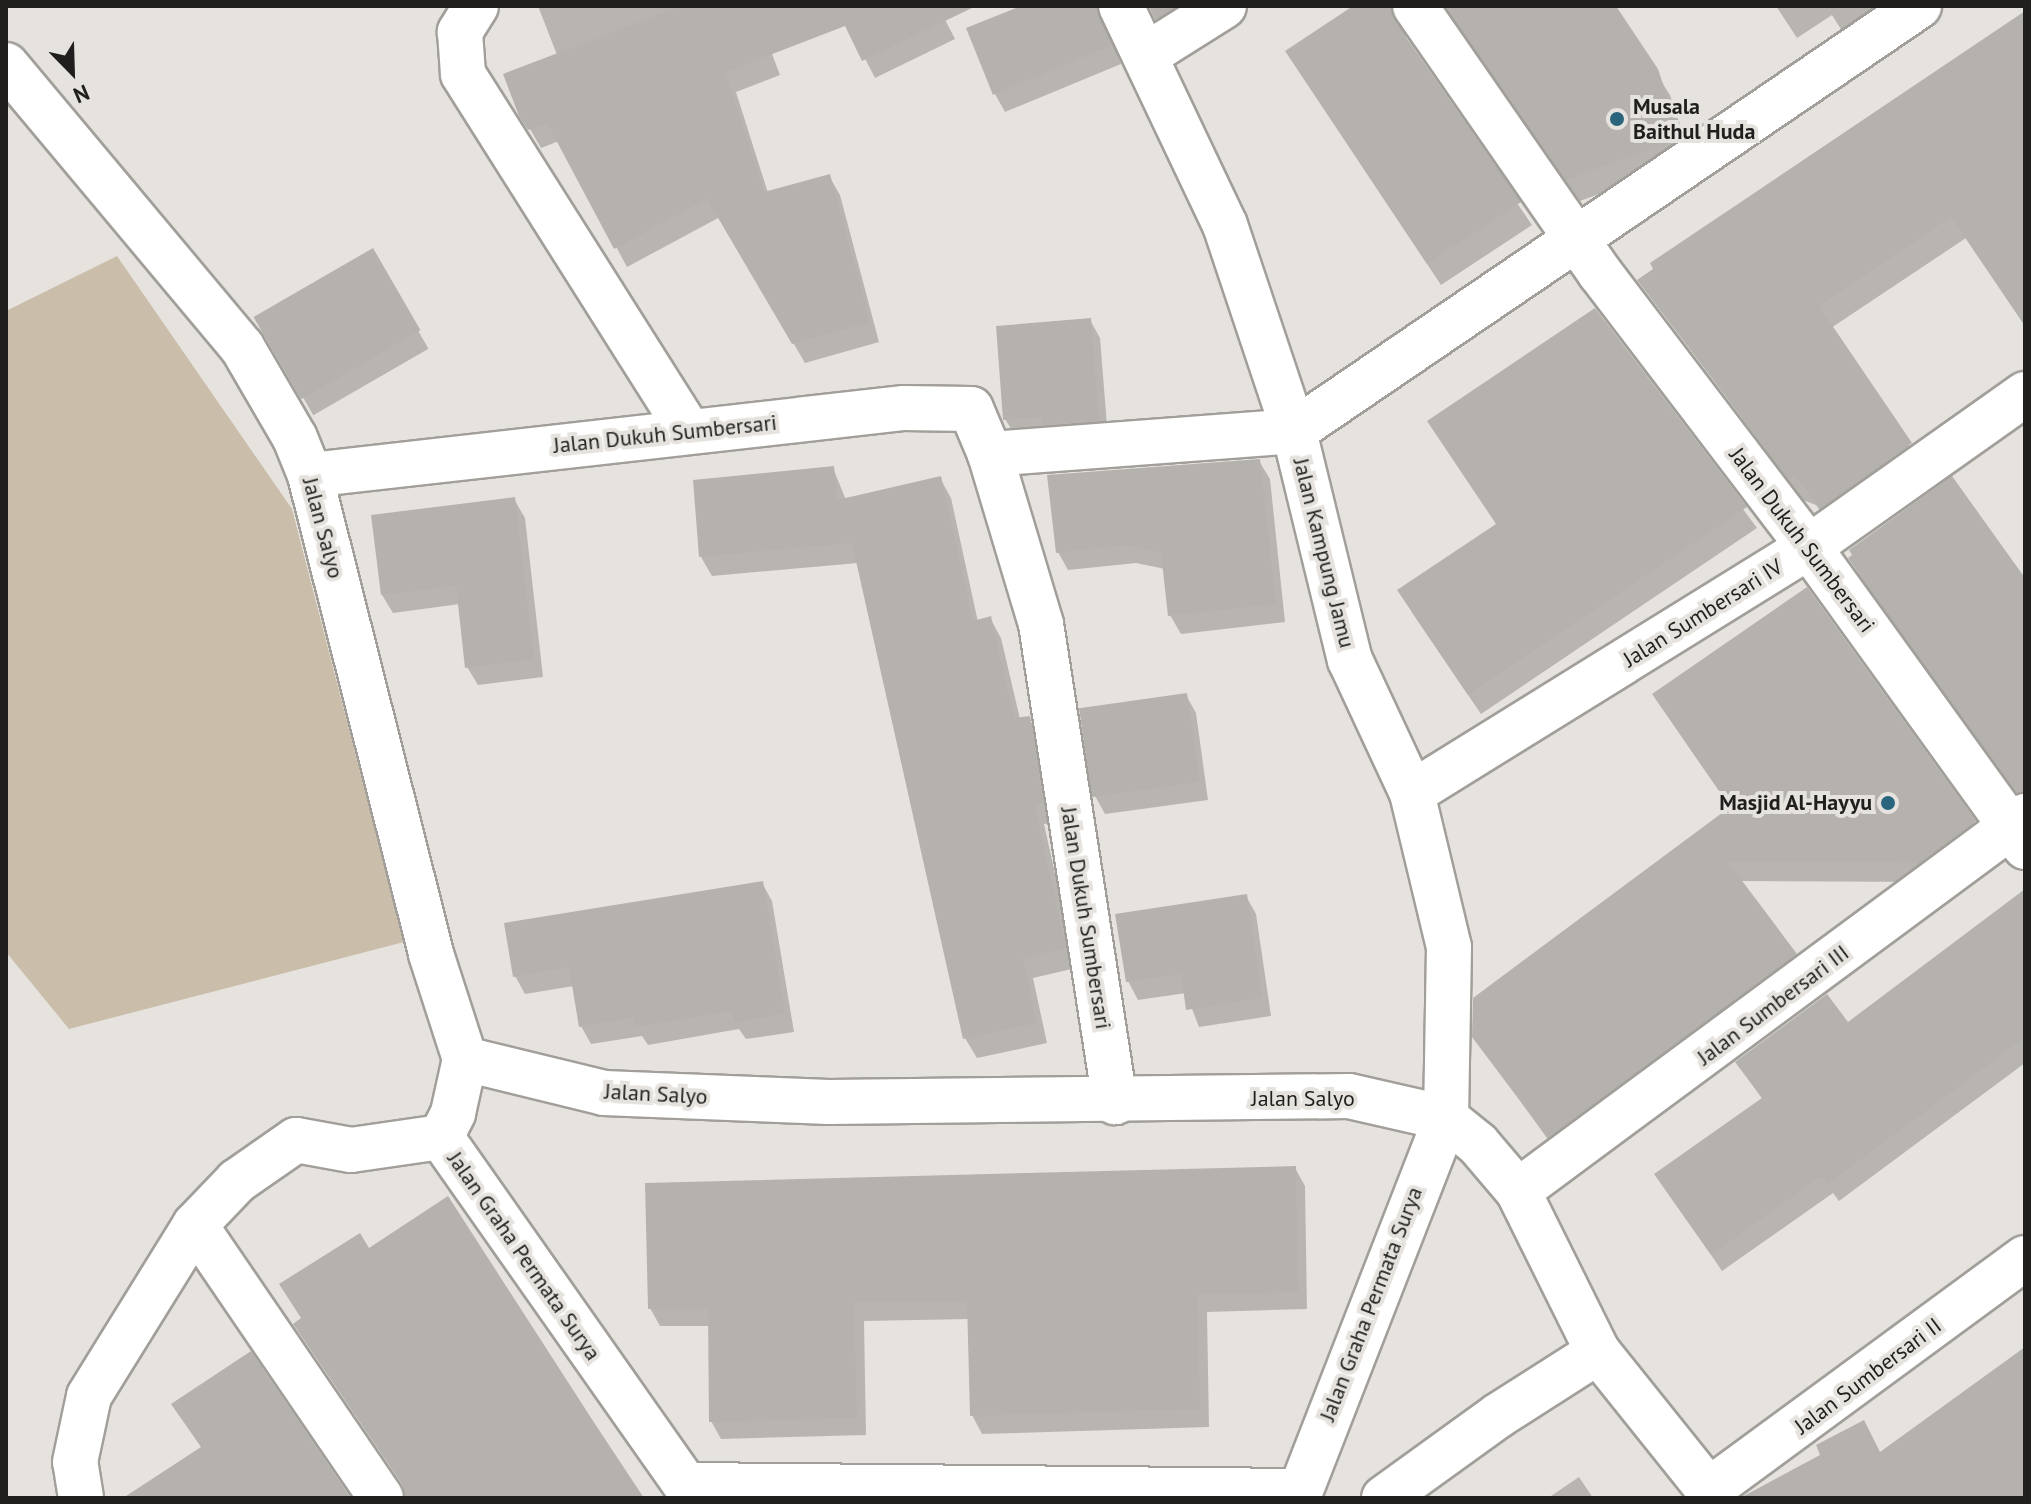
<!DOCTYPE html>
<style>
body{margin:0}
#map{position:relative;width:2031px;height:1504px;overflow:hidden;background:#e6e3de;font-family:"PT Sans",sans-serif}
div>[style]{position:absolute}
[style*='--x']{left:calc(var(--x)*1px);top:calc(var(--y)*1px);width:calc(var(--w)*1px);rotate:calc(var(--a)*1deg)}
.green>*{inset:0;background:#cabeab}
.shadow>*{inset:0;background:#0003;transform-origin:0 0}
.building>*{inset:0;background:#b5b2ad;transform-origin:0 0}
.roads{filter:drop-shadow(2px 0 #a29f9a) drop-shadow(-2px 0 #a29f9a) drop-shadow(0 2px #a29f9a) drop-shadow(0 -2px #a29f9a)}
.minor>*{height:44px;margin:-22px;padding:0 22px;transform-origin:22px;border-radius:22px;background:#fff}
.tertiary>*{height:44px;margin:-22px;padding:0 22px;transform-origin:22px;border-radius:22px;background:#fff}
.dots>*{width:22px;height:22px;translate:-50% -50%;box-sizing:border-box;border:4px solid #e6e3de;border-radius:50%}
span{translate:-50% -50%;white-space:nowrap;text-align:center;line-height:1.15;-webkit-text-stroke:8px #e6e3de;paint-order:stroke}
.poi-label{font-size:22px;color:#201f1d;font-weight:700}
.left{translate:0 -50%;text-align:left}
.right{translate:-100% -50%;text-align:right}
.street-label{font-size:22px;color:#201f1d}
.frame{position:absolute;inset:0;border:8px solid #201f1d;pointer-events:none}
.north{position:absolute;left:32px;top:32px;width:80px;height:80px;-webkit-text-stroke:6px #e6e3de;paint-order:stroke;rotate:157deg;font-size:22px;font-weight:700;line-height:32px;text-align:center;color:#201f1d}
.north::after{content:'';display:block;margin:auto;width:28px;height:36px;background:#201f1d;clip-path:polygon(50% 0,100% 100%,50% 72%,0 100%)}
</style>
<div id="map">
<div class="green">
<i style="clip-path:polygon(117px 256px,292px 509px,404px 942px,69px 1029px,6px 952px,6px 311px)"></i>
</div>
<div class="shadow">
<i style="clip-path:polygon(538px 6px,754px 6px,780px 75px,736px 92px,768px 193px,829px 176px,840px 195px,879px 342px,805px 363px,720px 217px,627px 267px,559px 141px,541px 148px,530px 129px,557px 55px)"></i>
<i style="clip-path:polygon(838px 6px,938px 6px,955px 39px,875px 78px)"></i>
<i style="clip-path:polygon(1027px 6px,1117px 6px,1105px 24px,1121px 64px,1005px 112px,995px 94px)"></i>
<i style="clip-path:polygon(1150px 6px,1211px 6px,1166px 35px)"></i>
<i style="clip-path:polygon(1357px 6px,1424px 6px,1404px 19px,1406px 40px,1532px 225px,1441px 285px,1301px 74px)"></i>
<i style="clip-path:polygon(1441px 6px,1613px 6px,1670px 95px,1692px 160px,1580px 201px)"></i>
<i style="clip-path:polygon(1776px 6px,1910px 6px,1851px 45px,1832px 15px,1797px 38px)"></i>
<i style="clip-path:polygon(2025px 14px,2025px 326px,1966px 238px,1831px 328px,1923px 467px,1834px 530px,1816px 505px,1803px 500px,1639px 280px)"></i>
<i style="left:372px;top:251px;width:113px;height:133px;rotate:60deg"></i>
<i style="clip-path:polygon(1595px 310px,1757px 528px,1481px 714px,1411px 611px,1498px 525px)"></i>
<i style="clip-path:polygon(1090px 320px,1100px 338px,1108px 438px,1016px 437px,1005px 419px)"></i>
<i style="clip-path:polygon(1259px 461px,1270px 479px,1285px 622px,1181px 634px,1170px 615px,1165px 569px,1136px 563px,1068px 570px,1058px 552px)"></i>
<i style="clip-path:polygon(833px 468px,846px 500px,940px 478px,951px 498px,978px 622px,990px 618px,1001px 638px,1020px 719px,1029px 718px,1040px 738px,1053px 823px,1044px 824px,1076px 968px,1033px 978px,1047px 1043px,977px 1058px,965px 1038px,858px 563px,712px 576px,701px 557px)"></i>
<i style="clip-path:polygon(514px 499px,525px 518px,543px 677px,478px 685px,467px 667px,460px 604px,393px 613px,382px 595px)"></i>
<i style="clip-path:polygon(1850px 559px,2025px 581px,2025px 805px,1863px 581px)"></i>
<i style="clip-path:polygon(1186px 695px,1196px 713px,1208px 800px,1105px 814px,1095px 796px)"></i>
<i style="clip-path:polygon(1732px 808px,1974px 822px,1985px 842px,1931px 882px,1740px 881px,1806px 974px,1560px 1156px,1474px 1037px)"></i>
<i style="clip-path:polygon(762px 883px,772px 901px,794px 1032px,746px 1039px,739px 1029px,648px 1045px,642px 1036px,591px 1044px,581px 1026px,574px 986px,525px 994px,515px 976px)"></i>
<i style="clip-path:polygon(1246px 896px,1256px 914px,1271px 1016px,1199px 1027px,1186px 993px,1138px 1000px,1128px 981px)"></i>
<i style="clip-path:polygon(2025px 903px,2025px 1063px,1839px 1201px,1833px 1193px,1722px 1271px,1657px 1175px,1763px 1100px,1737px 1062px,1847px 1024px)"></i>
<i style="clip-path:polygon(1295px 1168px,1305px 1186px,1307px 1309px,1207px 1312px,1209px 1427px,982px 1434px,972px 1415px,970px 1319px,864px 1321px,866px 1435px,721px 1439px,711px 1421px,710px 1326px,660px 1326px,650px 1308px)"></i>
<i style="clip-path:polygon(1579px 1477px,1593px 1498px,1548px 1498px)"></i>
</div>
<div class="building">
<i style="clip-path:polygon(681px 6px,976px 6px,862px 61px,845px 26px,726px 72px,764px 192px,830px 174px,870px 322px,792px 344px,707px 199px,614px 249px,547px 123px,528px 130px,519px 116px,503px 74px)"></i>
<i style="clip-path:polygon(1021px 6px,1096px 6px,1112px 45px,993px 95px,966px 28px)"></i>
<i style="clip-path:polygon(1149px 6px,1177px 6px,1155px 20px)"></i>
<i style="clip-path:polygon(1353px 6px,1390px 6px,1394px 20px,1521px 202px,1427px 264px,1285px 51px)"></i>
<i style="clip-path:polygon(1445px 6px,1616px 6px,1658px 69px,1681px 138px,1566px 180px)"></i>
<i style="clip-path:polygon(2025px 11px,2025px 326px,1951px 217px,1819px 306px,1912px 443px,1820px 509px,1801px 482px,1793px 476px,1789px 479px,1637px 280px,1653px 269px,1650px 263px)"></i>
<i style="left:373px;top:248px;width:95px;height:138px;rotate:60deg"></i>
<i style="clip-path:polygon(1595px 308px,1747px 507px,1468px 695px,1397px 590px,1496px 524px,1427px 421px)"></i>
<i style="clip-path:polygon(1091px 318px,1099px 421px,1042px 425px,1041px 417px,1003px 420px,996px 326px)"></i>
<i style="clip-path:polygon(1260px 459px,1276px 604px,1168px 616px,1161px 553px,1125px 545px,1056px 553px,1047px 475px)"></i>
<i style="clip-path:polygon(834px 466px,837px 500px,941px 476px,973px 621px,991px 616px,1014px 718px,1030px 716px,1043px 803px,1034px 804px,1066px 948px,1023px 958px,1037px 1023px,963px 1039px,852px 543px,699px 557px,693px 480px)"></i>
<i style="clip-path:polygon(1952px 476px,2025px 578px,2025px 791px,2017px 793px,1848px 558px,1852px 555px,1849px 550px)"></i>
<i style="clip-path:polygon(515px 497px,534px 659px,465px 668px,456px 586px,381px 595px,371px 515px)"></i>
<i style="clip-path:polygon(1807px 587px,1976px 821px,1920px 863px,1728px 862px,1797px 954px,1548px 1138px,1472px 1037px,1473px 998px,1730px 807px,1652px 694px)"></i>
<i style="left:1187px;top:693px;width:90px;height:109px;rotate:82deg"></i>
<i style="clip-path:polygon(763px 881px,785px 1014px,734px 1022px,732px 1011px,635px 1027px,633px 1018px,579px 1027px,569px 967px,513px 977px,504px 923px)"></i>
<i style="clip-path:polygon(2025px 889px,2025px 1037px,1828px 1184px,1821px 1176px,1711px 1255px,1654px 1174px,1762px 1098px,1735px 1062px,1827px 994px,1848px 1022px)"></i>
<i style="clip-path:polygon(1247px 894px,1262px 998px,1186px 1010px,1181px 974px,1126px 982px,1115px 914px)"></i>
<i style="clip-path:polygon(1296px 1166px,1298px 1292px,1197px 1295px,1200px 1409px,970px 1416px,967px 1301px,854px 1303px,857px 1418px,709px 1422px,708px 1309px,648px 1309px,645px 1183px)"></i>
<i style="clip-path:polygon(448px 1196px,595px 1424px,644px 1498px,406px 1498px,402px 1484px,293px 1324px,301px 1318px,279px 1284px,360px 1233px,369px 1248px)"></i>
<i style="clip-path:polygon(2025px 1347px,2025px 1498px,1740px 1498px,1820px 1455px,1816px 1445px,1864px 1420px,1880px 1452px)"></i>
<i style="clip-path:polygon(251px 1351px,351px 1498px,123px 1498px,201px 1447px,171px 1404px)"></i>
</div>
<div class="roads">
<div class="minor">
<i style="--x:476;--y:6;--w:31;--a:122"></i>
<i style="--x:460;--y:32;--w:42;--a:85.9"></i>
<i style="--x:463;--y:74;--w:421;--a:57.7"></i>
<i style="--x:1121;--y:6;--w:242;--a:64.6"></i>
<i style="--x:1225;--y:225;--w:217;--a:71.5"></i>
<i style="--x:1294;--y:431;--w:236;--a:76.3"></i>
<i style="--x:1350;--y:660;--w:147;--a:65"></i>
<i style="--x:1412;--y:793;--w:158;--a:76.5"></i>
<i style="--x:1449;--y:947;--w:171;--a:91"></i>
<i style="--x:1446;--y:1118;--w:408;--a:111.3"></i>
<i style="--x:1415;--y:6;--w:325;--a:55.3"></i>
<i style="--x:1600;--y:273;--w:345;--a:52.7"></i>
<i style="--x:1809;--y:547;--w:370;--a:54.2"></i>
<i style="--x:1146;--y:55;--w:92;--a:-32.1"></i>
<i style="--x:990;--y:454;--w:177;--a:73.3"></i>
<i style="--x:1041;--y:624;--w:484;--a:81.2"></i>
<i style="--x:310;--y:475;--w:598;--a:-6.44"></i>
<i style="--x:904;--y:408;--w:67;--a:0.9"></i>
<i style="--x:971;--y:409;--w:49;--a:67.1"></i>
<i style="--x:990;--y:454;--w:305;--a:-4.3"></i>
<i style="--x:1294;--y:431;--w:756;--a:-34.22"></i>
<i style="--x:1412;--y:793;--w:467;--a:-31.8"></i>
<i style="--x:1809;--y:547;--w:265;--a:-35.3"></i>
<i style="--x:441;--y:1137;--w:441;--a:54.9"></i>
<i style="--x:441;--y:1137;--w:27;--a:-63"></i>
<i style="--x:453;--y:1113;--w:55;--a:-77.5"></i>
<i style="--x:1518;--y:1191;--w:631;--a:-36.49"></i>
<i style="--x:195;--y:1225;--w:330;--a:55.7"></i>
<i style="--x:686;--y:1485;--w:613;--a:0.56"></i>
<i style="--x:1709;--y:1490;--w:392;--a:-36.3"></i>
<i style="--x:81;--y:1498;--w:36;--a:-99"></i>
<i style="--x:75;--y:1462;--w:67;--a:-78"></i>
<i style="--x:89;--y:1396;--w:201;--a:-58.2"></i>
<i style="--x:195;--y:1225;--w:61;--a:-46.3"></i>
<i style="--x:237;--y:1181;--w:72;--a:-34.8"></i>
<i style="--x:296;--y:1140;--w:56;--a:10.3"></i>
<i style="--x:351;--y:1150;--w:91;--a:-8.2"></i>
<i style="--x:1384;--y:1498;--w:142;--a:-35.8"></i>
<i style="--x:1499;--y:1415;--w:117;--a:-32.5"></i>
</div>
<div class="tertiary">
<i style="--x:6;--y:65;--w:368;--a:50.1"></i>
<i style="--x:242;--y:347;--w:105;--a:59.8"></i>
<i style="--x:295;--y:438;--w:40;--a:68"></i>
<i style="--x:310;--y:475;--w:494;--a:75.8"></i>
<i style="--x:431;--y:954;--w:110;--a:72.1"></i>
<i style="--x:465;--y:1059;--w:143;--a:13.7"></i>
<i style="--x:604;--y:1093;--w:225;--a:2.3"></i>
<i style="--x:829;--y:1102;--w:520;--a:-0.66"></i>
<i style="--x:1349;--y:1096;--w:99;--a:12.8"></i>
<i style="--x:1446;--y:1118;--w:41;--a:39.1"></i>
<i style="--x:1478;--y:1144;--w:62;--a:49.6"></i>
<i style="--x:1518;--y:1191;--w:180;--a:63.6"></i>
<i style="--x:1598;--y:1352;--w:187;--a:51.3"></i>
</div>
</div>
<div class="dots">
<i style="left:1617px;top:119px;background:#2a657d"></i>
<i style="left:1888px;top:803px;background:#2a657d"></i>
</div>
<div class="poi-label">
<span class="left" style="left:1633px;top:119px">Musala<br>Baithul Huda</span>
<span class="right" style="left:1872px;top:803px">Masjid Al-Hayyu</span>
</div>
<div class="street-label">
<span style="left:665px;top:434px;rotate:-6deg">Jalan Dukuh Sumbersari</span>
<span style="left:323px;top:528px;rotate:75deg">Jalan Salyo</span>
<span style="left:1802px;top:540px;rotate:53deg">Jalan Dukuh Sumbersari</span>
<span style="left:1324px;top:553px;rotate:76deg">Jalan Kampung Jamu</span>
<span style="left:1703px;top:613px;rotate:-32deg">Jalan Sumbersari IV</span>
<span style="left:1086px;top:918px;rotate:81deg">Jalan Dukuh Sumbersari</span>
<span style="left:1773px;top:1005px;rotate:-37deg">Jalan Sumbersari III</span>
<span style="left:656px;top:1094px;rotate:3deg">Jalan Salyo</span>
<span style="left:1303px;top:1099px">Jalan Salyo</span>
<span style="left:524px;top:1256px;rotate:55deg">Jalan Graha Permata Surya</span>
<span style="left:1371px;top:1304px;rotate:-69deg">Jalan Graha Permata Surya</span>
<span style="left:1868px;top:1376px;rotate:-37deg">Jalan Sumbersari II</span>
</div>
<div class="frame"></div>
<div class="north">N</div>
</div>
